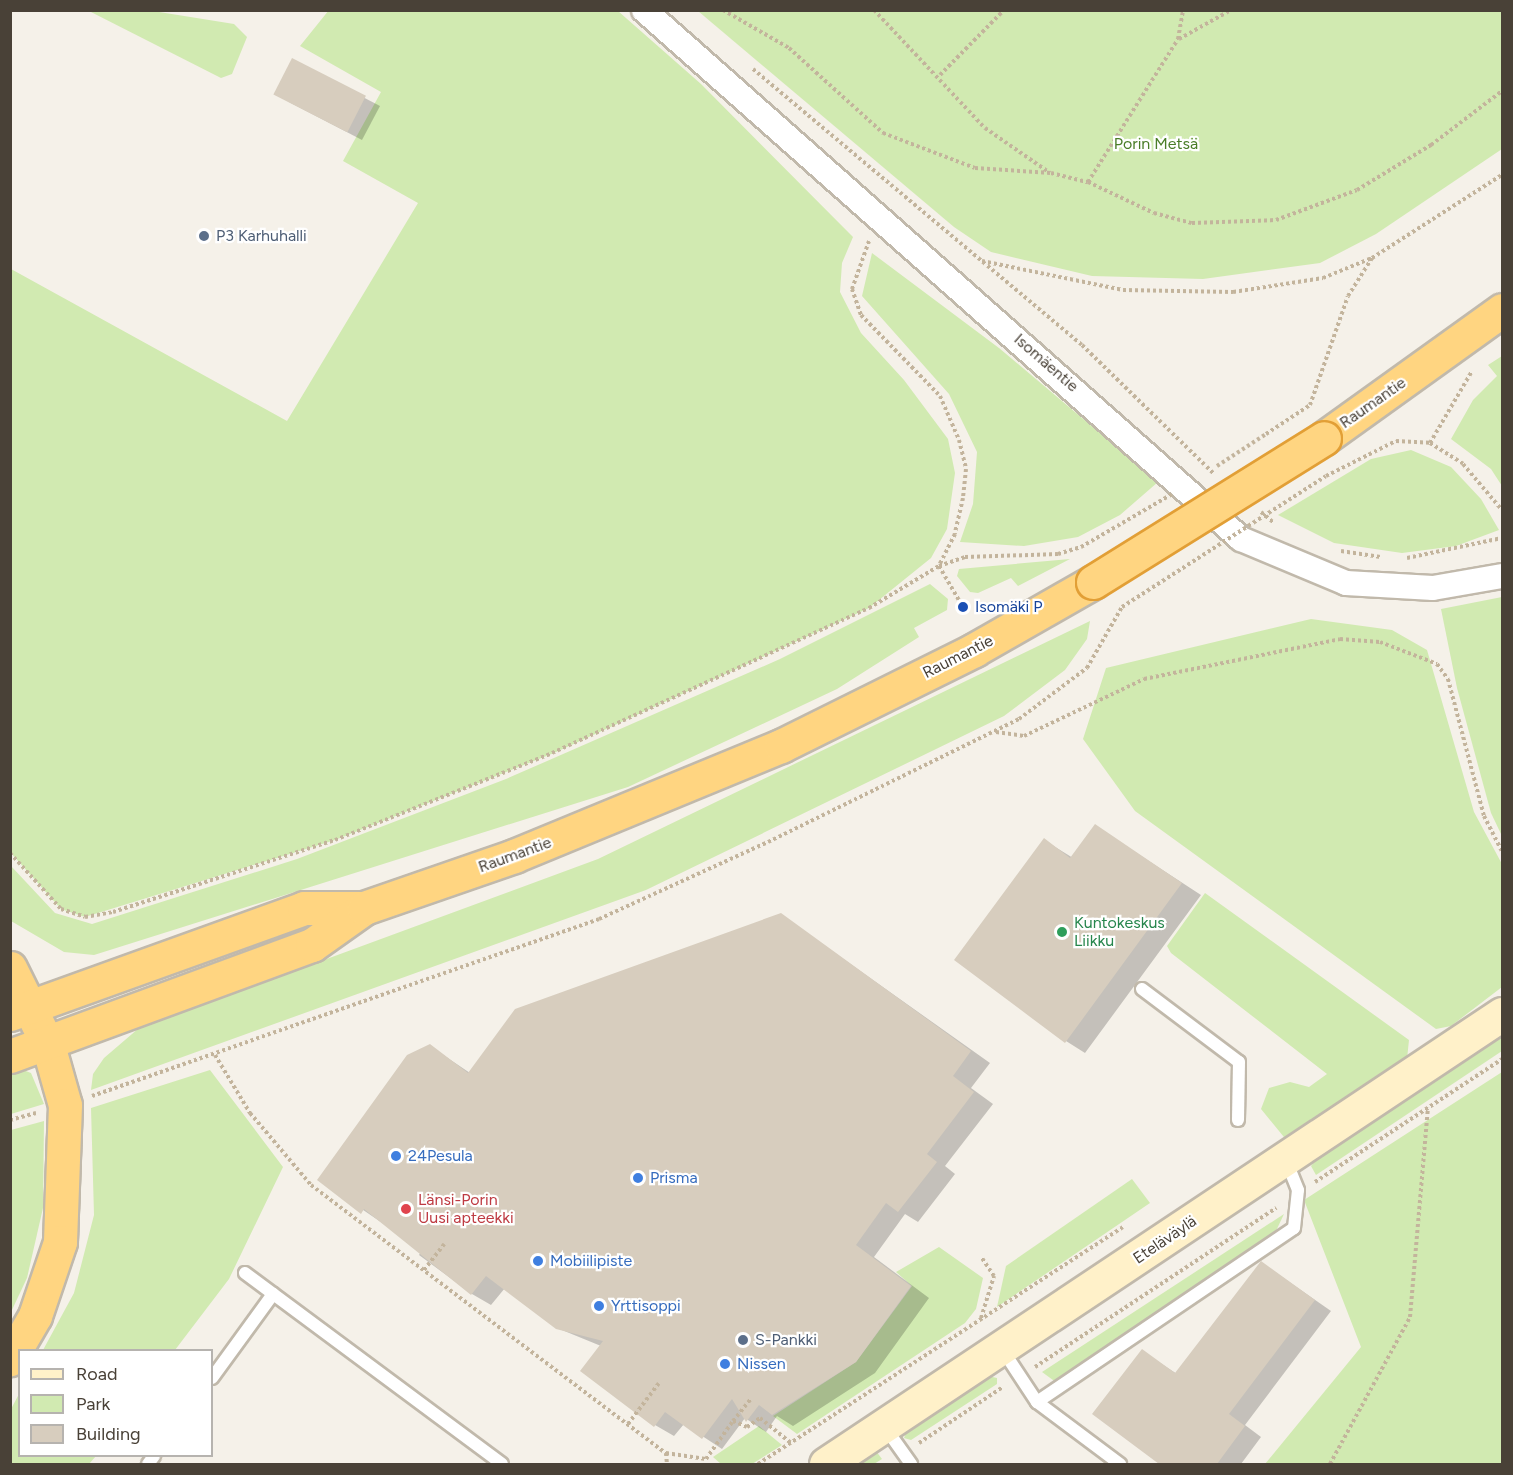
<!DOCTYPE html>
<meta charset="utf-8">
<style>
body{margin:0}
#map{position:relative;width:1513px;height:1475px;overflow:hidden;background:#f5f1e9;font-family:Figtree,sans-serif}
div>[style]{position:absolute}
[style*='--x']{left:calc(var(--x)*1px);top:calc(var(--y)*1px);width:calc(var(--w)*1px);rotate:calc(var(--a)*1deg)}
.green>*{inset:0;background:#d1eab1}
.shadow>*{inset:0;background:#0003}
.building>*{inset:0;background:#d7cdbe;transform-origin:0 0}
.path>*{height:4px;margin-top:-2px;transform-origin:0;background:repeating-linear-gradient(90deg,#c3b49c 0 3px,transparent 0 6px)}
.roads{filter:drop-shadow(2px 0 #c1b9ab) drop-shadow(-2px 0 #c1b9ab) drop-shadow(0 2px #c1b9ab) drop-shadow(0 -2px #c1b9ab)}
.service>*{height:12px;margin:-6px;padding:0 6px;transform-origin:6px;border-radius:6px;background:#fff}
.minor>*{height:24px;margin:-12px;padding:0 12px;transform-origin:12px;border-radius:12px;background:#fff}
.secondary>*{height:33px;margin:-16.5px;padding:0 16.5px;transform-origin:16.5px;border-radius:16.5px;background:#fff1c9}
.trunk>*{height:33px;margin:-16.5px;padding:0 16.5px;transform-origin:16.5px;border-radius:16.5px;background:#ffd581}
.path-bridge>*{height:4px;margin-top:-2px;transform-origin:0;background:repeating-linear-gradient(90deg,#c3b49c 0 3px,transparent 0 6px)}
.bridges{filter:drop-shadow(2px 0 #e29f36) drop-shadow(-2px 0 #e29f36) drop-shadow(0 2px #e29f36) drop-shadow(0 -2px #e29f36)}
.trunk-bridge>*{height:33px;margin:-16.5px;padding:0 16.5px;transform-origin:16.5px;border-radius:16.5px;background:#ffd581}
.dots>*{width:16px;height:16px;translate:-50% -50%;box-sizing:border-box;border:3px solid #fff;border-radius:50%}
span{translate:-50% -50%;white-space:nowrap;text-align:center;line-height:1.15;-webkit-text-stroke:4.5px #fff;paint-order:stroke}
.park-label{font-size:16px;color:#4a7d28}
.service-label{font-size:16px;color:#4e5e75}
.left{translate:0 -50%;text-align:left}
.street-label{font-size:16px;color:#494137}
.transit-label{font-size:16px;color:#164399}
.leisure-label{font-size:16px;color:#27864d}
.shop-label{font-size:16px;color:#366cbe}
.health-label{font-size:16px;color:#be3a42}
.frame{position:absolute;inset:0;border:12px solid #494137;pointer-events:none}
.legend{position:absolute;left:18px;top:1349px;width:195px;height:108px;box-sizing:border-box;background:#fff;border:2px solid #b6b3af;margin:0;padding:8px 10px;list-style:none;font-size:18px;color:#494137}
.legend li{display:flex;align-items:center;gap:12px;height:30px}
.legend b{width:30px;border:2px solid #b6b3af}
</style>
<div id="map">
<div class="green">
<i style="clip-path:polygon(329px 10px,618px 11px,701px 84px,853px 237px,842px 263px,840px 292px,861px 333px,904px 380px,948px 439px,955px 473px,947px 529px,931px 558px,869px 608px,554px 753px,335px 840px,85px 917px,61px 909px,11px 853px,11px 269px,287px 421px,418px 203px,343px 161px,381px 92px,300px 46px)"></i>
<i style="clip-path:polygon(89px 11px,153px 11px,234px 24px,247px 37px,232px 74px,221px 78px)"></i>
<i style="clip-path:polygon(698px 11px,1502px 11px,1502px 149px,1376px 234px,1320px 263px,1203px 279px,1092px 276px,991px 252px,954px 227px)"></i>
<i style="clip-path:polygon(872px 253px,999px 348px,1158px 482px,1120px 515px,1078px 537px,1024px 546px,960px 542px,973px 504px,977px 452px,949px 394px,862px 296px)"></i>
<i style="clip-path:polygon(1502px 356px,1502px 486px,1491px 469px,1451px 439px,1473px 400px,1497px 376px,1488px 365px)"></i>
<i style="clip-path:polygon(1411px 450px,1451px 467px,1481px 499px,1499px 530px,1456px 546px,1402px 553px,1334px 543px,1278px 515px,1371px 459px)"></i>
<i style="clip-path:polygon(1070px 559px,1018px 586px,1011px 578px,978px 593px,970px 592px,957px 576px,959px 569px)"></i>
<i style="clip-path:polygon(930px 584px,948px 599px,947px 610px,914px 628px,919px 637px,837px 689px,628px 787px,94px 955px,64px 952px,11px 921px,11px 866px,55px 913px,92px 924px,297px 859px,506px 779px,780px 659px)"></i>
<i style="clip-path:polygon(1502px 597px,1502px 836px,1491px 813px,1457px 688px,1441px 609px)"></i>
<i style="clip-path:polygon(1311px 619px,1392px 630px,1427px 650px,1474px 812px,1502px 864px,1502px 987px,1451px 1026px,1436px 1029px,1135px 811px,1083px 739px,1106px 668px)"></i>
<i style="clip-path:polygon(1090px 621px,1087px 639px,1065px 670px,1004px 716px,646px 890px,91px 1090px,93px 1074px,104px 1058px,139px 1028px,598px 859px)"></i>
<i style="clip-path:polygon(1205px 893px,1409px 1040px,1407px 1059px,1288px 1142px,1261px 1109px,1269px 1088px,1290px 1082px,1309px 1087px,1327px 1074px,1171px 953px,1167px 946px)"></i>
<i style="clip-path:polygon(1502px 1034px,1502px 1051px,1316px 1175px,1311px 1166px,1317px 1159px)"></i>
<i style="clip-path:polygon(18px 1068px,31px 1073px,44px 1104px,11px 1114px,11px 1071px)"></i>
<i style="clip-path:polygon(210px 1070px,283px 1167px,229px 1279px,175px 1350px,43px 1350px,74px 1293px,94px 1215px,91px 1108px)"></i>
<i style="clip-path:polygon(1502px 1072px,1502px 1464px,1265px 1464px,1361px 1347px,1304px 1200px)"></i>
<i style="clip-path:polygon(44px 1121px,43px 1208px,27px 1278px,11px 1312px,11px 1130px)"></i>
<i style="clip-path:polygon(1132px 1179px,1150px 1203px,997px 1307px,1006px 1266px)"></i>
<i style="clip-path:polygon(1284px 1214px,1275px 1233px,1057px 1383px,1042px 1372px)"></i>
<i style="clip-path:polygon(939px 1247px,983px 1278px,976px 1309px,965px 1323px,797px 1434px,773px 1416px,856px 1362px,912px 1286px,896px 1272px)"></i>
<i style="clip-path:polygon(988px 1376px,997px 1378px,997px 1384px,911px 1440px,904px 1438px,908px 1428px)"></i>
<i style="clip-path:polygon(19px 1394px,20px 1456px,96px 1456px,89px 1464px,11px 1464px,11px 1409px)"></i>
<i style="clip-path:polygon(759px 1426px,782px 1445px,752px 1464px,721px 1464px,713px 1457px)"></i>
<i style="clip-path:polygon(876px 1451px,882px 1459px,874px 1464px,855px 1464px)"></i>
</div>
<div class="shadow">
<i style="clip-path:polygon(292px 60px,380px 106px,362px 140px,289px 102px)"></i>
<i style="clip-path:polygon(1095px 826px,1201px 895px,1085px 1053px,1066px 1041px,1044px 840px,1073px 858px)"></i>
<i style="clip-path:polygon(780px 914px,990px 1063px,971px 1088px,993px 1104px,945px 1166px,955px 1174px,918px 1222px,905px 1214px,874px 1257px,929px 1298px,875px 1373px,793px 1426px,777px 1416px,766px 1432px,745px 1418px,722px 1449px,684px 1424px,674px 1436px,655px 1425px,601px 1346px,557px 1328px,505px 1288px,491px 1305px,472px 1294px,419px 1255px,422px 1250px,319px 1180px,430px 1046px,470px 1073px)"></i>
<i style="clip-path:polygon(1262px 1263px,1331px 1311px,1245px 1425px,1261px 1437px,1241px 1464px,1162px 1464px,1094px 1414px,1142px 1351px,1177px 1374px)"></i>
</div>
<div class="building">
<i style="left:292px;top:58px;width:83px;height:41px;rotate:27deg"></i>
<i style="clip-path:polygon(1095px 824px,1182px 883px,1065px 1043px,954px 960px,1044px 838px,1070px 858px)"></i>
<i style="clip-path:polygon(781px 913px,971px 1051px,953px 1076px,974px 1092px,927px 1154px,937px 1162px,898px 1212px,886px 1203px,856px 1245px,911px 1286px,856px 1362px,772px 1415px,759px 1405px,746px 1422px,732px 1399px,702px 1439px,665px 1412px,654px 1427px,580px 1371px,603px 1341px,556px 1329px,486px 1276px,471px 1295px,364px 1209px,361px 1214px,317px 1180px,407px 1055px,430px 1044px,468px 1073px,515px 1009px)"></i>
<i style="clip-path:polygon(1261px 1261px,1315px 1300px,1229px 1414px,1245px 1426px,1217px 1464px,1159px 1464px,1092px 1414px,1142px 1349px,1175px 1373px)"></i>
</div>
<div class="path">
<i style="--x:723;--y:10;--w:76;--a:29.9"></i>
<i style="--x:789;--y:48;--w:127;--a:42.1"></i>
<i style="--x:883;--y:133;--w:98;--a:20.8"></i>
<i style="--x:975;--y:168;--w:76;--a:3.8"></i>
<i style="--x:1051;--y:173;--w:38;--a:14"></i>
<i style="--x:1088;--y:182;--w:73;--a:25.2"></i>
<i style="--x:1154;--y:213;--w:39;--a:15"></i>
<i style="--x:1192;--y:223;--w:84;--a:-2"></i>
<i style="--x:1276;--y:220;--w:86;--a:-20.3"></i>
<i style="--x:1357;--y:190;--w:87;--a:-31.3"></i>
<i style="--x:1431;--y:145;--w:89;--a:-37.3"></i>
<i style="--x:874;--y:10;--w:162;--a:46.8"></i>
<i style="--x:985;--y:128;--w:79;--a:34.7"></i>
<i style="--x:1179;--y:39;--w:60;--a:-29.1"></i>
<i style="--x:753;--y:69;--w:429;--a:40"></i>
<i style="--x:1082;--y:345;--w:185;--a:44.3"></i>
<i style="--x:940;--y:75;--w:91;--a:-45.4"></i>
<i style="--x:1088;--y:182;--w:169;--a:-57.8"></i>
<i style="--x:1178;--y:39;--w:29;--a:-80"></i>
<i style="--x:869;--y:241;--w:51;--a:109.5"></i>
<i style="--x:852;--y:289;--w:28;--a:71"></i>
<i style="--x:861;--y:315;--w:113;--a:45.7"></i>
<i style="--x:940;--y:396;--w:48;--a:66.6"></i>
<i style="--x:959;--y:440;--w:30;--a:76"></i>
<i style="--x:966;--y:469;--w:29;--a:96"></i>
<i style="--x:963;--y:498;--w:37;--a:103"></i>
<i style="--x:955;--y:534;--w:36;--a:117"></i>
<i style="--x:939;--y:566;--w:48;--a:59.7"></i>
<i style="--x:982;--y:261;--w:144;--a:11.6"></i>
<i style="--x:1123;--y:290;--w:110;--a:1"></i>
<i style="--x:1233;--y:292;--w:91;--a:-8.8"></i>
<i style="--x:1323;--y:278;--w:53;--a:-22.2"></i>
<i style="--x:1266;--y:434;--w:53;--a:-33.4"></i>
<i style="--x:1310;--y:405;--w:115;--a:-70.8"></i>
<i style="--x:1348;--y:296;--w:45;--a:-57.7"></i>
<i style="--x:1372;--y:258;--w:154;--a:-32.6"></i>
<i style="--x:1430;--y:443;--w:83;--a:-59.7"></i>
<i style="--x:1326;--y:476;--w:78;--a:-26.6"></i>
<i style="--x:1396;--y:441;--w:34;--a:3"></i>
<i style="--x:1430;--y:443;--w:39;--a:32"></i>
<i style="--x:1463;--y:464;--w:60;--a:49.7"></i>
<i style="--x:1261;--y:512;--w:17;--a:40"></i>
<i style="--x:1341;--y:551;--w:40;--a:8.5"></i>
<i style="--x:1407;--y:558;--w:97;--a:-11.9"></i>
<i style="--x:996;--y:732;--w:28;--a:8"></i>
<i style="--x:1024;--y:736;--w:133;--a:-25.4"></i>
<i style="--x:1144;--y:679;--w:200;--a:-11.5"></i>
<i style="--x:1340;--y:639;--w:40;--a:4.3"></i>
<i style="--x:1380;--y:642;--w:61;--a:21.1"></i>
<i style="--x:1437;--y:664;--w:19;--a:54"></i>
<i style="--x:1448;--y:679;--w:142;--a:75.3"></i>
<i style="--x:1484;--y:816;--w:39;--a:63"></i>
<i style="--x:10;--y:853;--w:76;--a:47.7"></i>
<i style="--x:61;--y:909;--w:25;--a:18"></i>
<i style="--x:85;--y:917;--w:28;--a:-10"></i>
<i style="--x:113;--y:912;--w:233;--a:-18"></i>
<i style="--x:335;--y:840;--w:234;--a:-21.8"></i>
<i style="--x:552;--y:753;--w:349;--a:-24.6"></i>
<i style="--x:869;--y:608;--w:82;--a:-31"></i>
<i style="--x:939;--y:566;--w:28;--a:-19"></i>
<i style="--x:965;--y:557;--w:93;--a:-1.8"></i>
<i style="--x:1058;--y:554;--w:24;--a:-17"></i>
<i style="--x:215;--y:1055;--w:68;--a:58.9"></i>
<i style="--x:250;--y:1113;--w:94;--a:49.7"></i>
<i style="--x:311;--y:1185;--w:445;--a:37.1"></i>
<i style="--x:666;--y:1453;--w:40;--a:8.5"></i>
<i style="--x:706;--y:1459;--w:47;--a:-54.6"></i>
<i style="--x:733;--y:1421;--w:15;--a:23"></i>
<i style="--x:747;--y:1427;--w:16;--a:-35"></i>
<i style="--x:760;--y:1418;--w:40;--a:39"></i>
<i style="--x:92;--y:1096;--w:537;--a:-19.24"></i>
<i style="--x:599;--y:919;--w:186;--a:-24.5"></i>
<i style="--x:768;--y:842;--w:280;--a:-26.1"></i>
<i style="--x:1019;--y:719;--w:85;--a:-36.9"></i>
<i style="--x:1087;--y:668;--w:70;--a:-60.2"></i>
<i style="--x:10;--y:1120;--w:27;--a:-15"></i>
<i style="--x:1315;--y:1182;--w:224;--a:-33.3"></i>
<i style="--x:424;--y:1270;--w:33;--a:-52"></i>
<i style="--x:981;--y:1318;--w:44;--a:-72.8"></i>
<i style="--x:994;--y:1276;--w:23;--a:-124"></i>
<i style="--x:1035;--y:1367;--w:289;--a:-33.4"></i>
<i style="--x:733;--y:1421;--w:28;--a:-51"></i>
<i style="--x:628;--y:1424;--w:51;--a:-52.9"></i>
<i style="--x:919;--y:1443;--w:101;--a:-33.7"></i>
<i style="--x:666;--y:1453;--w:11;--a:85"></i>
<i style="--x:758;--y:1464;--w:435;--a:-33"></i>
<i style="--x:1330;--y:1464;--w:167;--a:-61.4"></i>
<i style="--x:1410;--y:1317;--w:210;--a:-85.1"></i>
</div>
<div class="roads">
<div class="service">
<i style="--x:1142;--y:989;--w:121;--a:37"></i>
<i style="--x:1239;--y:1062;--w:58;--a:91"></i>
<i style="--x:245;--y:1273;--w:320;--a:36.6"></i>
<i style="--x:1002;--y:1349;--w:64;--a:56.6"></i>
<i style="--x:1037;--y:1402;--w:104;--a:36.8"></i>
<i style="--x:212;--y:1378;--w:104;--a:-54"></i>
<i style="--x:1037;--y:1402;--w:310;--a:-34.1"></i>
<i style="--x:1294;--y:1228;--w:38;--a:-84"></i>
<i style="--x:1298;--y:1190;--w:31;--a:-112"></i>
<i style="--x:884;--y:1426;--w:47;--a:54.6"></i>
<i style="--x:148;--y:1464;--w:10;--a:-53"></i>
</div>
<div class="minor">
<i style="--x:644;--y:10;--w:798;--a:41.54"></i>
<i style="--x:1241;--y:539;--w:114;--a:22.7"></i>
<i style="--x:1346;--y:583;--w:87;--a:3.3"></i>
<i style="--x:1433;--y:588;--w:70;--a:-9.9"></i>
</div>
<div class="secondary">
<i style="--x:826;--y:1464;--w:812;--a:-33.65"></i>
</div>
<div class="trunk">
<i style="--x:1324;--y:438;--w:219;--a:-35.7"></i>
<i style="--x:10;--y:968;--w:86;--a:63.7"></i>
<i style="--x:48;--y:1045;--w:62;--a:74.2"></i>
<i style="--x:65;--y:1105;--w:137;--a:92.1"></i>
<i style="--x:60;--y:1242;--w:78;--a:108.7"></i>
<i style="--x:35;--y:1316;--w:50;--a:120.2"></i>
<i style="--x:10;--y:1014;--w:313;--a:-19.8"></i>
<i style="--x:304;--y:908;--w:60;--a:0"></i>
<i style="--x:10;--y:1056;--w:322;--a:-20.2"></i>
<i style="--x:312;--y:945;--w:64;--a:-35.4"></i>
<i style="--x:364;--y:908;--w:159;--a:-19.1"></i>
<i style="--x:514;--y:856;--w:289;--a:-22.4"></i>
<i style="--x:781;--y:746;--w:216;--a:-26.4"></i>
<i style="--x:974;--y:650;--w:137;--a:-29.7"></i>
</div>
</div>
<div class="path-bridge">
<i style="--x:1217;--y:466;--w:59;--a:-33.1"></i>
<i style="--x:1081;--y:547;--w:105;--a:-30.2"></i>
<i style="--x:1122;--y:607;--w:242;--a:-32.7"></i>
</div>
<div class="bridges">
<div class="trunk-bridge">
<i style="--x:1093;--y:582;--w:272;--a:-31.9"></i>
</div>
</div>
<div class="dots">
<i style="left:204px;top:236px;background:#5c6f8a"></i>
<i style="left:963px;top:607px;background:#1a4fb4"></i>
<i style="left:1062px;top:932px;background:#2e9e5b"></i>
<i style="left:396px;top:1156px;background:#3f7fe0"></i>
<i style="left:638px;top:1178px;background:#3f7fe0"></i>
<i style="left:406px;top:1209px;background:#e0444e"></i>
<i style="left:538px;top:1261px;background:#3f7fe0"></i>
<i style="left:599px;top:1306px;background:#3f7fe0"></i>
<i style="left:743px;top:1340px;background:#5c6f8a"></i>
<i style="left:725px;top:1364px;background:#3f7fe0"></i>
</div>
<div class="park-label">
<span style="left:1156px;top:144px">Porin Metsä</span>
</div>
<div class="service-label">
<span class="left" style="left:216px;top:236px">P3 Karhuhalli</span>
<span class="left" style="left:755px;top:1340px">S-Pankki</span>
</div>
<div class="street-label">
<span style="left:1046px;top:363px;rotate:41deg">Isomäentie</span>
<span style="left:1373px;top:403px;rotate:-35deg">Raumantie</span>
<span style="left:958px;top:657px;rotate:-27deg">Raumantie</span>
<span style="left:515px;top:855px;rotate:-20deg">Raumantie</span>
<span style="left:1165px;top:1240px;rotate:-34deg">Eteläväylä</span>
</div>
<div class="transit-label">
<span class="left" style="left:975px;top:607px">Isomäki P</span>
</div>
<div class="leisure-label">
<span class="left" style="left:1074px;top:932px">Kuntokeskus<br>Liikku</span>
</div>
<div class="shop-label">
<span class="left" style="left:408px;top:1156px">24Pesula</span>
<span class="left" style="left:650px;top:1178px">Prisma</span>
<span class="left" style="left:550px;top:1261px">Mobiilipiste</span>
<span class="left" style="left:611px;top:1306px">Yrttisoppi</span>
<span class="left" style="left:737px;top:1364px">Nissen</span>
</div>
<div class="health-label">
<span class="left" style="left:418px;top:1209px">Länsi-Porin<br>Uusi apteekki</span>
</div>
<div class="frame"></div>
<ul class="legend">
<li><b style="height:8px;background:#fff1c9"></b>Road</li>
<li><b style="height:16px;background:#d1eab1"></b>Park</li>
<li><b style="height:16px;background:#d7cdbe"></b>Building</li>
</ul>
</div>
